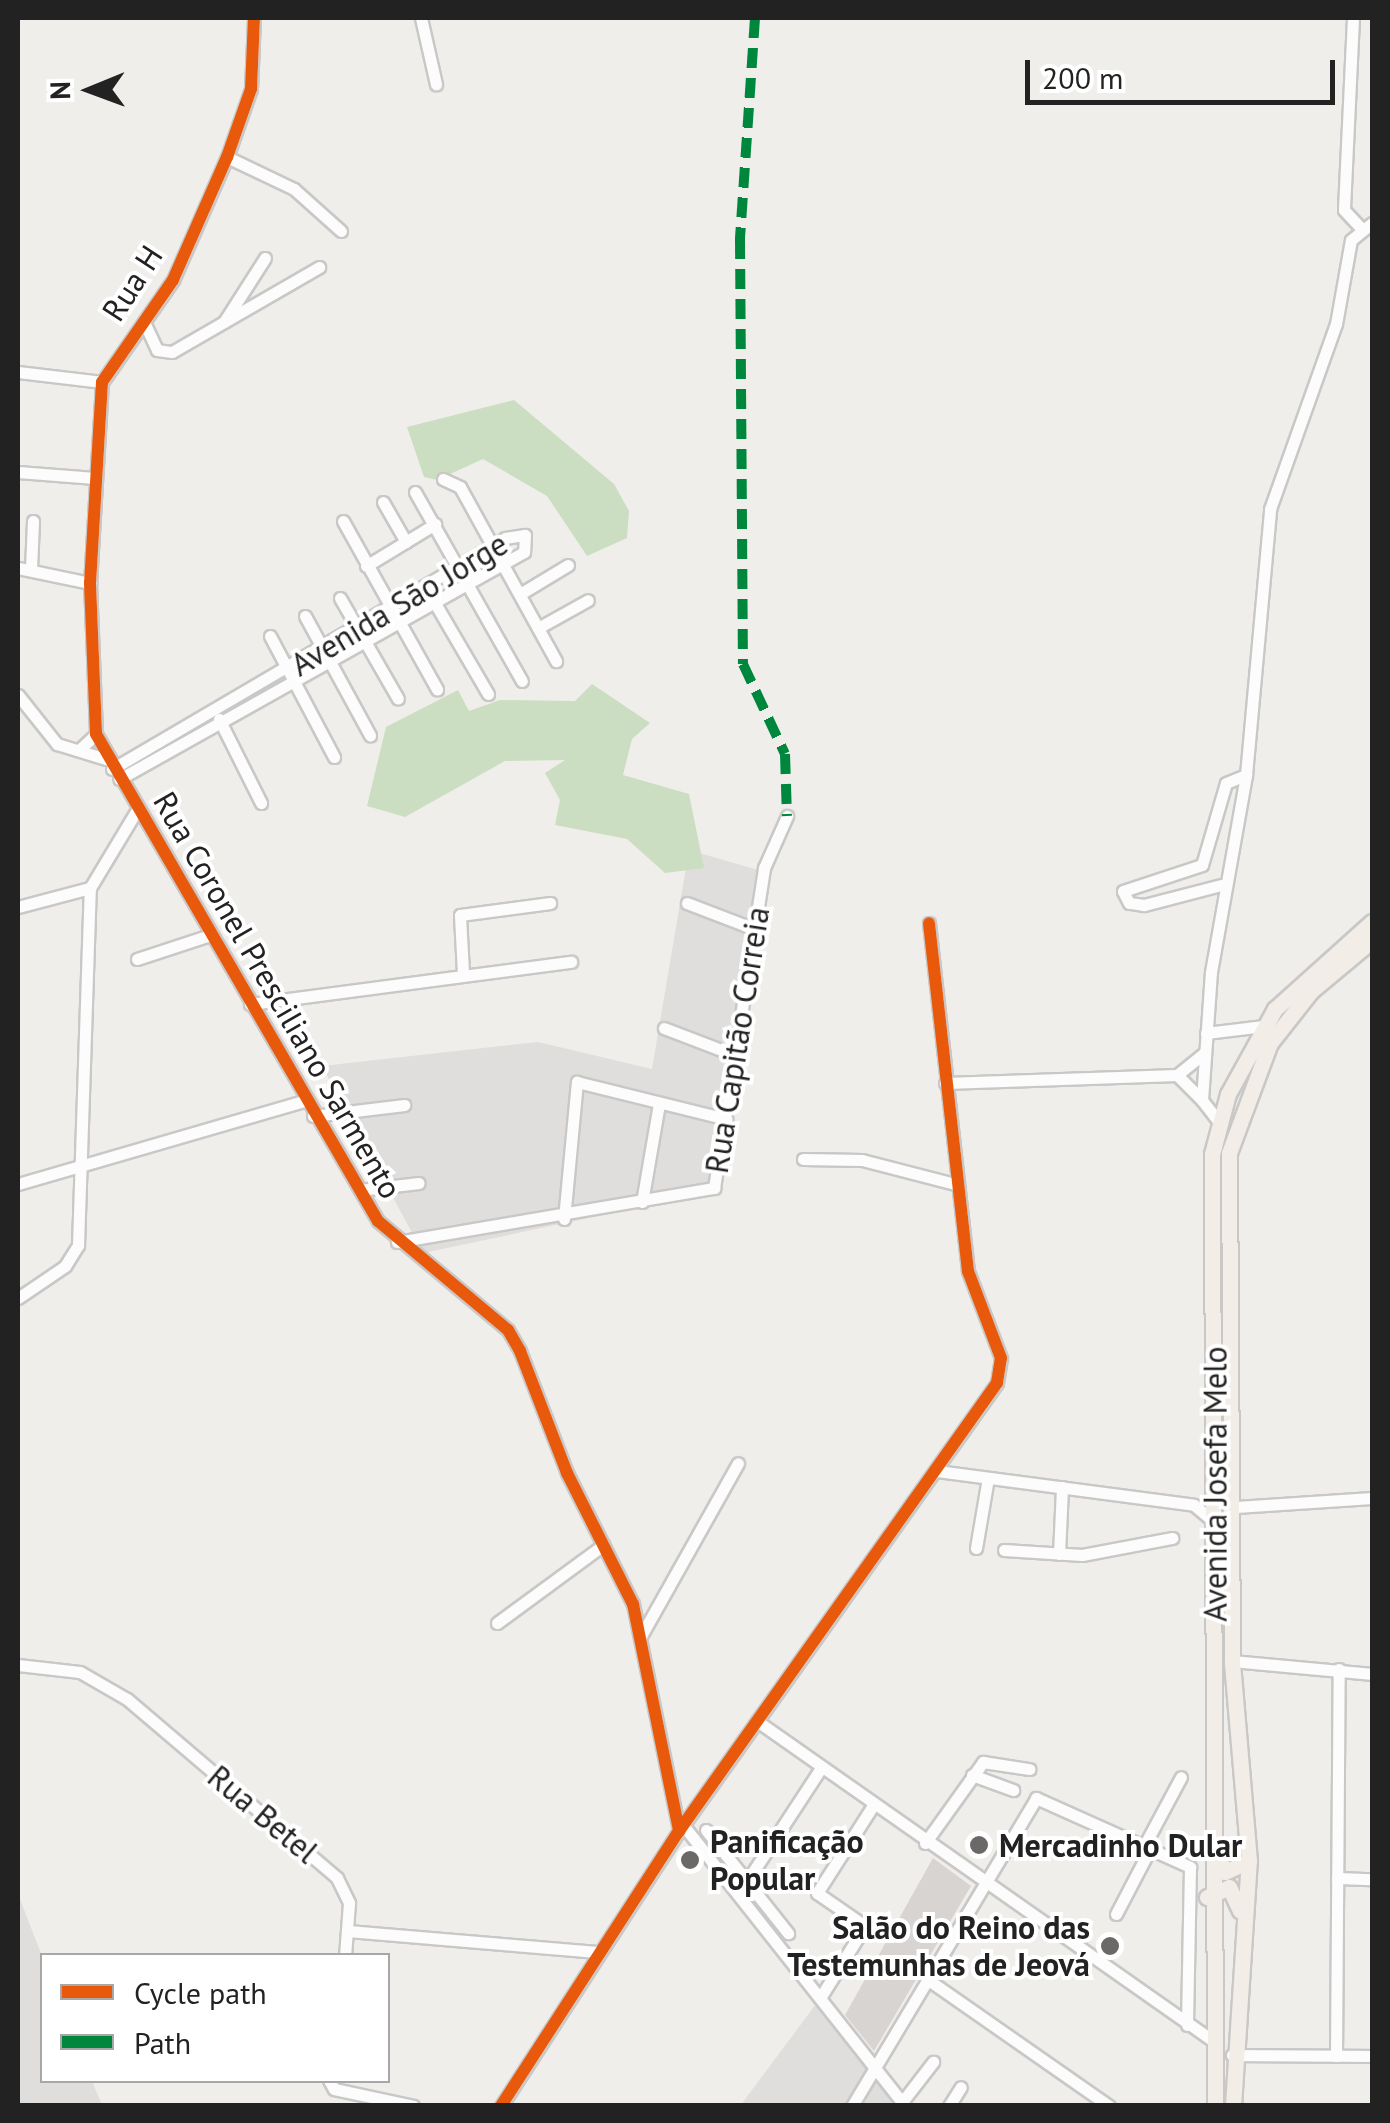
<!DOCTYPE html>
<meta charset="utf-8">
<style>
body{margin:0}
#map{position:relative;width:1390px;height:2123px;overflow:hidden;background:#f0eeeb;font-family:"PT Sans",sans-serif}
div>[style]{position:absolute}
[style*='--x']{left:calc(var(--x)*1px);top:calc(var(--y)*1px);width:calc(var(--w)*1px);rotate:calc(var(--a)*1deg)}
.residential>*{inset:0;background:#dfdedc}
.forest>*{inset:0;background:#cbdec1}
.building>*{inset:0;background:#d7d4d2}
.roads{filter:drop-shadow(2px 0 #c9c8c7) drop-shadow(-2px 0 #c9c8c7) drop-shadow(0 2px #c9c8c7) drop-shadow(0 -2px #c9c8c7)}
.minor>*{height:11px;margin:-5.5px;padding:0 5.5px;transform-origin:5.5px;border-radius:5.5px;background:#fdfcfc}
.major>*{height:15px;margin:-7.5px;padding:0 7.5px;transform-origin:7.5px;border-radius:7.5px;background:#f3ede7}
.quiet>*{height:10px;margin-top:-5px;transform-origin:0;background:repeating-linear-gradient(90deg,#00873e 0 20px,transparent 0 30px)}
.cycleway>*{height:12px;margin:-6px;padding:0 6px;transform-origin:6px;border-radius:6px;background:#e8590c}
.dots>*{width:28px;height:28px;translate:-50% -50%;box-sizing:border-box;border:5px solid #fff;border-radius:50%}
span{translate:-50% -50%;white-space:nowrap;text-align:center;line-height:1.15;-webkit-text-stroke:8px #fff;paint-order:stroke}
.street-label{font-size:32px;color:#222}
.poi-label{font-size:32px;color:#222;font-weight:700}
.left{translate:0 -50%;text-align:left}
.right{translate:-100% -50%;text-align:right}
.frame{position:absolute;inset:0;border:20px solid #222;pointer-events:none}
.legend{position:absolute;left:40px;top:1953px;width:350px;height:130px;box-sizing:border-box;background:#fff;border:2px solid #a7a7a7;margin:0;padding:12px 18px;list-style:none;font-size:30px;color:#222}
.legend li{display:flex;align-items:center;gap:20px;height:50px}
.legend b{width:50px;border:2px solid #a7a7a7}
.north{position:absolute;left:40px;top:40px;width:100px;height:100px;-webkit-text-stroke:8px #fff;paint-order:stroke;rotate:269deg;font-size:28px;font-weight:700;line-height:40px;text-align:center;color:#222}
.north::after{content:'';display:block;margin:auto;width:35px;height:45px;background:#222;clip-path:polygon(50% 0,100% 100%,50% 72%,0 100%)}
.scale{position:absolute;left:1025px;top:60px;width:310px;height:45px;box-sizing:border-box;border:5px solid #222;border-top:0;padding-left:12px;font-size:30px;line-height:35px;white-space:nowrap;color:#222;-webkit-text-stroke:8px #fff;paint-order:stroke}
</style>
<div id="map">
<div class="residential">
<i style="clip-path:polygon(689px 850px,768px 873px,713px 1192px,423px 1253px,322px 1066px,538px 1042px,652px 1069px)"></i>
<i style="clip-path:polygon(18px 1894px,42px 1956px,42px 2080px,92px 2081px,102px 2105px,18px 2105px)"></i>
<i style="clip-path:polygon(816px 2004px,900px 2105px,740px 2106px)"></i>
</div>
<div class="forest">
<i style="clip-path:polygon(514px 400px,614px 484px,629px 511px,627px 538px,587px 556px,547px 496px,483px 459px,437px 480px,424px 477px,407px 427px)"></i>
<i style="clip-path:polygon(592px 684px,650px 723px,632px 739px,623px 775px,689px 794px,704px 868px,665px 873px,627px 839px,555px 825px,560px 800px,545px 773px,565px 760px,505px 761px,405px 817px,367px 806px,386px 727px,458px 690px,469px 711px,500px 700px,575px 701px)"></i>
</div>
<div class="building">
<i style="clip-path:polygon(933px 1858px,971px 1886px,874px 2051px,845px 2015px)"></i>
</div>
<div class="roads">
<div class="minor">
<i style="--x:254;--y:18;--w:71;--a:92.4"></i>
<i style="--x:251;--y:89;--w:72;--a:109.4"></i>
<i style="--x:227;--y:157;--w:134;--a:113.7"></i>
<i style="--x:173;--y:280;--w:124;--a:124.8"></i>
<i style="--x:102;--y:382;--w:201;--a:93.4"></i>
<i style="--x:90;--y:583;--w:151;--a:87.7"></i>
<i style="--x:96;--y:734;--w:563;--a:59.93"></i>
<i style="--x:378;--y:1221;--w:170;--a:40"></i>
<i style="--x:508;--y:1330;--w:24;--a:60"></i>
<i style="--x:520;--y:1351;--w:131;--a:68.9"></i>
<i style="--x:567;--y:1473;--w:147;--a:63.3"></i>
<i style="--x:633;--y:1604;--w:232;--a:78.5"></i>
<i style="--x:421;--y:18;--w:68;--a:77.2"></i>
<i style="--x:1353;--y:18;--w:192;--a:92.7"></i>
<i style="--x:1344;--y:210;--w:23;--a:47"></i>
<i style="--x:227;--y:157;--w:74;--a:25.5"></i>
<i style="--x:294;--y:189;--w:63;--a:41.8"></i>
<i style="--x:144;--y:322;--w:31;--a:65"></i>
<i style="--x:157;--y:350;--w:15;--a:8"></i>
<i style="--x:172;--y:352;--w:170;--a:-30"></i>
<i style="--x:224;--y:322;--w:76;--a:-57.4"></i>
<i style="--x:18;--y:372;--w:85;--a:6.8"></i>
<i style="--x:18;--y:472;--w:77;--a:4.5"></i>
<i style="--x:443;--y:479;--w:19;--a:25"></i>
<i style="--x:460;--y:487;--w:199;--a:61.1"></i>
<i style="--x:415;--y:492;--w:217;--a:60.5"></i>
<i style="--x:383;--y:502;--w:46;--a:60.1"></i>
<i style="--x:343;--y:521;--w:193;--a:60.8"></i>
<i style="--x:366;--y:566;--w:81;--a:-31.3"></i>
<i style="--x:18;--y:568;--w:74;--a:11.8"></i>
<i style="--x:31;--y:569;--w:48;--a:-87.6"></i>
<i style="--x:429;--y:593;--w:117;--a:59.7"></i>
<i style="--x:520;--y:594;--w:56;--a:-31.1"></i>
<i style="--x:340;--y:598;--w:116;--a:60.1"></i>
<i style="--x:305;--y:616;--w:136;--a:61.4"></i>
<i style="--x:538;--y:628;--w:57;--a:-29.2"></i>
<i style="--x:270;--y:636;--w:137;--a:62.1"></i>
<i style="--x:18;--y:695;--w:63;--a:51.5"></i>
<i style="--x:57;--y:744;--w:51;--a:17"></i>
<i style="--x:219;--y:719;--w:94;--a:63.4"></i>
<i style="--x:79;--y:750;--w:23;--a:-43"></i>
<i style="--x:112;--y:769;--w:456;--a:-30.4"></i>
<i style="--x:505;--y:538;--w:20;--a:-9"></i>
<i style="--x:525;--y:535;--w:17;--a:93"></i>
<i style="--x:524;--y:552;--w:464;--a:150.7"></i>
<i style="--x:1221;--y:885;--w:80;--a:165.4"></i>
<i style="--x:1144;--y:905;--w:15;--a:-172"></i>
<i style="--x:1129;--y:903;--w:13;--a:-117"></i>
<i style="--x:1123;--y:891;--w:83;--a:-18.2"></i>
<i style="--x:1202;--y:865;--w:85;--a:-73.7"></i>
<i style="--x:1226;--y:783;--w:22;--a:-22"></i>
<i style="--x:687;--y:903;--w:75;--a:21.1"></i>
<i style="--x:18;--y:907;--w:74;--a:-14.8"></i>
<i style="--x:137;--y:959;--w:77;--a:-18.2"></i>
<i style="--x:463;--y:973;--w:58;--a:-93"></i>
<i style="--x:460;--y:915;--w:91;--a:-7.6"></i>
<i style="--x:250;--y:1004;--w:324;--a:-7.5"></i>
<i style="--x:664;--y:1028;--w:78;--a:21"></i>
<i style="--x:1206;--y:1033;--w:58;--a:-6.9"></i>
<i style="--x:1177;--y:1075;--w:35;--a:45"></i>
<i style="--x:945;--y:1083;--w:232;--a:-2"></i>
<i style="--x:1177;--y:1075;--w:35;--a:-39"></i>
<i style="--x:313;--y:1116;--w:92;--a:-6.9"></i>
<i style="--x:1219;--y:1122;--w:28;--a:-128"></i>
<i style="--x:1202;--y:1100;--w:128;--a:-86"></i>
<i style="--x:1211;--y:972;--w:200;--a:-79.9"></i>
<i style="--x:1246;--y:775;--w:267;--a:-84.8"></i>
<i style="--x:1270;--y:509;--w:196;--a:-70.4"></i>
<i style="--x:1336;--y:324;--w:85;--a:-79.9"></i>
<i style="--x:1351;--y:240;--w:27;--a:-39"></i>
<i style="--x:803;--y:1159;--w:59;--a:1"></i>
<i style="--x:862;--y:1160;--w:96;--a:14.5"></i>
<i style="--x:18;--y:1184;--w:298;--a:-16.2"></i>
<i style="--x:360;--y:1190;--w:59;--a:-6.8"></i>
<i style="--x:642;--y:1202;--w:99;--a:-80.2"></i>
<i style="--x:564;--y:1219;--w:138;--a:-84.6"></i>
<i style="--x:577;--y:1082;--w:154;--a:13.9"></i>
<i style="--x:397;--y:1242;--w:322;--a:-9.7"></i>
<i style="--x:714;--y:1188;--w:324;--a:-81.1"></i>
<i style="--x:764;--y:868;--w:57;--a:-66.1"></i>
<i style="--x:18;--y:1298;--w:57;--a:-34.2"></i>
<i style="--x:65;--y:1266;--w:25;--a:-58"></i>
<i style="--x:78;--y:1245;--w:357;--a:-88.1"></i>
<i style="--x:90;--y:888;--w:93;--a:-59"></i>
<i style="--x:937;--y:1471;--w:259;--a:7.5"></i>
<i style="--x:1194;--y:1505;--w:26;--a:40"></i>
<i style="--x:1236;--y:1507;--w:136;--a:-3.8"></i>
<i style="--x:976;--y:1548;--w:71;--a:-80.3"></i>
<i style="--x:1004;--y:1550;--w:78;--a:3.7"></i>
<i style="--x:1082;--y:1555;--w:92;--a:-10.7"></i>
<i style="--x:1059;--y:1554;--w:67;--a:-87.4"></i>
<i style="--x:497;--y:1623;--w:132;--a:-36.3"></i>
<i style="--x:641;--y:1636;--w:198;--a:-60.7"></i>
<i style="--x:1232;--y:1661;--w:141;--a:5.3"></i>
<i style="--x:18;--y:1665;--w:62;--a:6.4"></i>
<i style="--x:80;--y:1672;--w:54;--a:29.9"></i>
<i style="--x:127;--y:1699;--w:276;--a:40.4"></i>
<i style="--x:337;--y:1878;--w:28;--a:64"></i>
<i style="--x:349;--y:1903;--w:53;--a:94.3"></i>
<i style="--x:757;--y:1721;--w:556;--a:35.03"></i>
<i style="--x:972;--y:1775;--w:44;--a:20.1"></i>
<i style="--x:683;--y:1825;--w:358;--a:51.7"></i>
<i style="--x:706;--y:1830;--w:132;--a:51.5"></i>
<i style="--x:925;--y:1843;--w:100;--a:-54.4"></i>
<i style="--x:983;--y:1762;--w:47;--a:8.7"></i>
<i style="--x:1144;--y:1846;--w:78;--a:-61.8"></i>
<i style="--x:1337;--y:1878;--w:35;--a:2"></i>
<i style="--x:747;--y:1881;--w:135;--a:-56.8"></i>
<i style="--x:1116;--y:1914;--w:73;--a:-62.4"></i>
<i style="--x:348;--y:1931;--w:250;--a:4.8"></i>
<i style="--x:927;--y:1979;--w:222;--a:34.9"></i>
<i style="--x:820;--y:1998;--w:85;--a:-58"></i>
<i style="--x:865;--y:1926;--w:58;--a:-145.5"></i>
<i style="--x:817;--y:1893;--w:106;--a:-57.4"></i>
<i style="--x:1232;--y:2055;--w:140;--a:0.4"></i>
<i style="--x:1336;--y:2056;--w:387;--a:-89.6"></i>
<i style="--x:329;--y:2080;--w:10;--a:61"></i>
<i style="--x:334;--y:2089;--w:81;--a:12.1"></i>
<i style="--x:501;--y:2106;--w:328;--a:-57.1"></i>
<i style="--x:679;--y:1831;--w:549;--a:-54.63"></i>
<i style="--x:997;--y:1383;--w:25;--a:-81"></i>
<i style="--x:1001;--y:1358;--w:93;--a:-110.8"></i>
<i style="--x:968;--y:1271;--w:350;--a:-96.4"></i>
<i style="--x:852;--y:2106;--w:359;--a:-59.1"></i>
<i style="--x:1036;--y:1798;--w:169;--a:24.1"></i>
<i style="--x:1190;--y:1867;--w:158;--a:91.1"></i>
<i style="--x:899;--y:2106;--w:56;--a:-52.3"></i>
<i style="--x:949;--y:2106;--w:22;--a:-58"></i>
</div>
<div class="major">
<i style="--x:1215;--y:1850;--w:24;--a:66"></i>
<i style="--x:1225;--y:1872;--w:26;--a:-25"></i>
<i style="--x:1207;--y:1897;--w:24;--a:-24"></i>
<i style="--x:1229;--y:1887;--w:26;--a:65"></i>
<i style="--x:1215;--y:2106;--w:952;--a:-90.18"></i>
<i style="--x:1212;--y:1154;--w:62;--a:-75.1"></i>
<i style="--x:1228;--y:1094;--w:97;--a:-61.1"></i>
<i style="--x:1275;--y:1009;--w:130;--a:-41.9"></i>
<i style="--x:1233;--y:2106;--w:246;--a:-86.3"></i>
<i style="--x:1249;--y:1861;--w:201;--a:-94.9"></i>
<i style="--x:1232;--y:1661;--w:508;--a:-90.34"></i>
<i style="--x:1229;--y:1153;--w:117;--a:-69.6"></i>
<i style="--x:1270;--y:1043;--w:66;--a:-51.7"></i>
<i style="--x:1311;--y:991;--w:80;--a:-39.9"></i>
</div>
</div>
<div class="quiet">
<i style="--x:755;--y:18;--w:222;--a:93.9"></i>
<i style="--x:740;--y:239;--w:425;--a:89.6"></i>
<i style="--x:743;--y:664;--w:99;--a:65"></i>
<i style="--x:785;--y:754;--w:62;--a:88.2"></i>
</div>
<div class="cycleway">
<i style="--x:254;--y:18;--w:71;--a:92.4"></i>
<i style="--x:251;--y:89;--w:72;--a:109.4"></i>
<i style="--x:227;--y:157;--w:134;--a:113.7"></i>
<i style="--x:173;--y:280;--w:124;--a:124.8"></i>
<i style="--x:102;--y:382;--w:201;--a:93.4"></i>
<i style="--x:90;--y:583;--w:151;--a:87.7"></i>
<i style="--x:96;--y:734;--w:563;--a:59.93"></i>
<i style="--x:378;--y:1221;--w:170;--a:40"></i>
<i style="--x:508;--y:1330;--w:24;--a:60"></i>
<i style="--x:520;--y:1351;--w:131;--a:68.9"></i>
<i style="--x:567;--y:1473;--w:147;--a:63.3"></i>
<i style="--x:633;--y:1604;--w:232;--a:78.5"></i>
<i style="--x:501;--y:2106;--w:328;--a:-57.1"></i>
<i style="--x:679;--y:1831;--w:549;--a:-54.63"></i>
<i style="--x:997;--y:1383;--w:25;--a:-81"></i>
<i style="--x:1001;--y:1358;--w:93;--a:-110.8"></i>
<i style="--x:968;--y:1271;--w:350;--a:-96.4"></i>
</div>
<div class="dots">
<i style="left:979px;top:1845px;background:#6a6968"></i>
<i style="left:690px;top:1860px;background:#6a6968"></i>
<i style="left:1110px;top:1946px;background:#6a6968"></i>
</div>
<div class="street-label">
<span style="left:132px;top:283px;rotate:-57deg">Rua H</span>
<span style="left:399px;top:604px;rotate:-31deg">Avenida São Jorge</span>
<span style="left:278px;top:995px;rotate:60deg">Rua Coronel Presciliano Sarmento</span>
<span style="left:737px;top:1040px;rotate:-81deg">Rua Capitão Correia</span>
<span style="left:1215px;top:1484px;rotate:-90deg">Avenida Josefa Melo</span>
<span style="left:263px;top:1814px;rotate:40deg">Rua Betel</span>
</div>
<div class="poi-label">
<span class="left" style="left:710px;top:1860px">Panificação<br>Popular</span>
<span class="left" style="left:999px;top:1845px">Mercadinho Dular</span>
<span class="right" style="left:1090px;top:1946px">Salão do Reino das<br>Testemunhas de Jeová</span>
</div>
<div class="frame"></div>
<ul class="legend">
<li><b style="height:12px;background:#e8590c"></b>Cycle path</li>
<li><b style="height:12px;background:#00873e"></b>Path</li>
</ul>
<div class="north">N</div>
<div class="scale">200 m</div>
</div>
